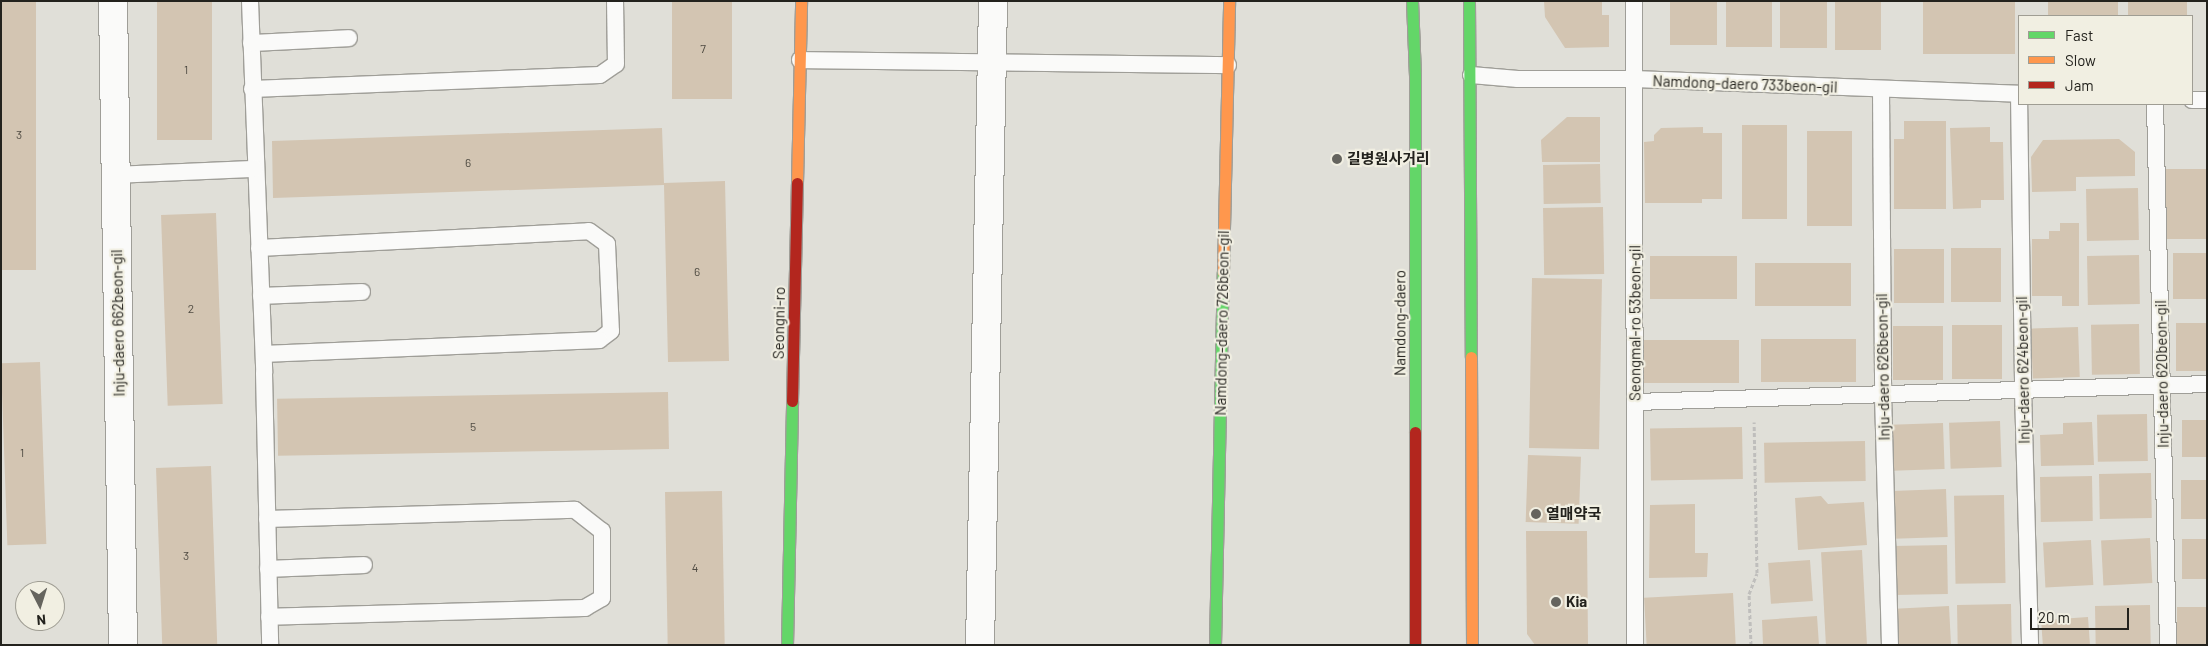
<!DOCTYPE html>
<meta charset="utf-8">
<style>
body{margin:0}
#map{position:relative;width:2208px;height:646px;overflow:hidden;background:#e0dfd8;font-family:Barlow,"Noto Sans KR",sans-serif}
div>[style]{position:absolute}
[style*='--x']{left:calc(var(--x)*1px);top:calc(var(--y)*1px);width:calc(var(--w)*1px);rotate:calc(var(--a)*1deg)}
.building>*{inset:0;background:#d3c5b2;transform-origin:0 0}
.path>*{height:3px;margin-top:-1.5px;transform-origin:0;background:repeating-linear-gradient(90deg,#bfbebc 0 4px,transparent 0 6.5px)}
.roads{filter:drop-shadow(1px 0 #9f9e98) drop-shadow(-1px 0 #9f9e98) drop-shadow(0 1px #9f9e98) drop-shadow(0 -1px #9f9e98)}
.lane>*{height:16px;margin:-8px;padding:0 8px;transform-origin:8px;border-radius:8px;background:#fafaf9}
.street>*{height:28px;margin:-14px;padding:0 14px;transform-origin:14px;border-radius:14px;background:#fafaf9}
.fast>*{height:11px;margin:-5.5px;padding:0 5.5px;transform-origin:5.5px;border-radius:5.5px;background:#63d668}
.slow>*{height:11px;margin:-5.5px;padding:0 5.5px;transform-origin:5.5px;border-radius:5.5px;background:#ff974d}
.jam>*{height:11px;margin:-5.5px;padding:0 5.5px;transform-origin:5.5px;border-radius:5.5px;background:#b3261e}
.dots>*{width:14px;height:14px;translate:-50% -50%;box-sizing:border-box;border:2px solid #f1efe2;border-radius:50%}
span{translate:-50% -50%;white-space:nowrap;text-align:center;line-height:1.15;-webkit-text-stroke:4.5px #f1efe2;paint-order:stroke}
.number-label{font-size:12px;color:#4f4b42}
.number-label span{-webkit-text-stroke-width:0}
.street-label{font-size:15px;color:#23221d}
.poi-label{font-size:15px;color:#23221d;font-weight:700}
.left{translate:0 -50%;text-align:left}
.frame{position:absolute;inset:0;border:2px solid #23221d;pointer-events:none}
.legend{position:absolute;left:2018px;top:15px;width:175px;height:90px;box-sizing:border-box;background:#f1efe2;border:1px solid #9f9d93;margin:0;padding:6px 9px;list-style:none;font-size:15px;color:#23221d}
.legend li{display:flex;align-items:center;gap:10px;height:25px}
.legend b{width:25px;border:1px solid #9f9d93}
.north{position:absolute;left:15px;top:581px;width:50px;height:50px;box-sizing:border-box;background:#f1efe2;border:1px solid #9f9d93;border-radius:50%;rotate:175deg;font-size:14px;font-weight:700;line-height:20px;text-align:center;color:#23221d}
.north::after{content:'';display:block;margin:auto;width:18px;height:22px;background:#65645e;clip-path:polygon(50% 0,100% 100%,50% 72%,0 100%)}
.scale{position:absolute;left:2030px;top:608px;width:99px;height:22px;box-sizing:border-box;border:2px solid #23221d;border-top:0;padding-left:6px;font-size:15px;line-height:18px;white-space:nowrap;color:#23221d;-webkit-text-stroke:4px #f1efe2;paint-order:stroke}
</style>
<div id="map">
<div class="building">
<i style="left:1px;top:1px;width:35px;height:269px"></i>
<i style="left:157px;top:1px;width:55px;height:139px"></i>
<i style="left:672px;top:1px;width:60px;height:98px"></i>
<i style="clip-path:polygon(1544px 1px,1602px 1px,1602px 15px,1609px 15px,1609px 47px,1565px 48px,1545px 17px)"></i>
<i style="left:1670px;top:1px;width:47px;height:44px"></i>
<i style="left:1726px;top:1px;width:46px;height:46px"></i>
<i style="left:1780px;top:1px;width:47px;height:47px"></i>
<i style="left:1835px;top:1px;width:46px;height:49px"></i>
<i style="left:1923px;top:1px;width:92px;height:53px"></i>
<i style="left:2048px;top:1px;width:70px;height:15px"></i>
<i style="left:2128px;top:1px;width:59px;height:15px"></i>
<i style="clip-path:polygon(1567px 117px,1600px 117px,1600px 162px,1542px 162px,1541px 140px)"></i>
<i style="clip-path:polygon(1904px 121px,1946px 121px,1946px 209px,1894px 209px,1894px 139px,1904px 139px)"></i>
<i style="left:1742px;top:125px;width:45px;height:94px"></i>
<i style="clip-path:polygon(1703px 127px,1703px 133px,1722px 133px,1722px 199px,1702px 199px,1702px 203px,1645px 203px,1644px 142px,1654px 141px,1654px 135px,1661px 128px)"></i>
<i style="clip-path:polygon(1990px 127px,1990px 142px,2003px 142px,2004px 200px,1981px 200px,1981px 208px,1953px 209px,1950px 128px)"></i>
<i style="clip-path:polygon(662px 128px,664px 183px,725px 181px,729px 361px,668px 362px,664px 185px,273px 198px,272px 141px)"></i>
<i style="left:1807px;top:131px;width:45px;height:95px"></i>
<i style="clip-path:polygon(2119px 139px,2135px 152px,2135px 176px,2076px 177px,2076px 191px,2032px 192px,2031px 157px,2043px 140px)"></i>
<i style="left:1600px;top:164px;width:39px;height:57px;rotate:89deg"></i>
<i style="left:2207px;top:169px;width:70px;height:42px;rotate:90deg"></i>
<i style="left:2138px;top:188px;width:52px;height:52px;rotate:89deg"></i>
<i style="left:1603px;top:207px;width:67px;height:60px;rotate:89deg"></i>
<i style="left:216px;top:213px;width:191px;height:55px;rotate:88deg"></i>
<i style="clip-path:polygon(2060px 223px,2079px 223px,2079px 306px,2062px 306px,2062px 296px,2032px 296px,2032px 239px,2049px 239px,2049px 231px,2060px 231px)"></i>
<i style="left:1951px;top:248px;width:50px;height:54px"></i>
<i style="left:1894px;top:249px;width:50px;height:54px"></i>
<i style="left:2207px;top:253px;width:46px;height:34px;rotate:90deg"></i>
<i style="left:2139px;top:255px;width:49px;height:52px;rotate:89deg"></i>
<i style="left:1650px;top:256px;width:87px;height:43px"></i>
<i style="left:1755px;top:263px;width:96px;height:43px"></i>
<i style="left:1532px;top:278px;width:70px;height:170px;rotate:1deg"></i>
<i style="left:2207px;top:323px;width:48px;height:31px;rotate:90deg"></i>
<i style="left:2139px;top:324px;width:50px;height:48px;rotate:89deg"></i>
<i style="left:1952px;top:325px;width:50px;height:54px"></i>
<i style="left:1893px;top:326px;width:50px;height:54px"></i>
<i style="left:2078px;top:327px;width:50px;height:47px;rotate:88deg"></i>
<i style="left:1856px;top:339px;width:43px;height:95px;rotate:90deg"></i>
<i style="left:1739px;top:340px;width:43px;height:95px;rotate:90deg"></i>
<i style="left:40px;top:362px;width:182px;height:39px;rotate:88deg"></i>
<i style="left:668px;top:392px;width:57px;height:391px;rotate:89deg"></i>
<i style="left:2147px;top:414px;width:47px;height:50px;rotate:89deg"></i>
<i style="left:2207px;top:420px;width:37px;height:25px;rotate:90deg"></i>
<i style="left:2000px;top:421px;width:46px;height:51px;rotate:88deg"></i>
<i style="clip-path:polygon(2092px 422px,2094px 465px,2041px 466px,2040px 435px,2063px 434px,2063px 423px)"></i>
<i style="left:1943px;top:423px;width:46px;height:52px;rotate:88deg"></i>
<i style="left:1742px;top:427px;width:52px;height:92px;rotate:89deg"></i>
<i style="left:1865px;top:441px;width:40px;height:101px;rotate:89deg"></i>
<i style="left:1528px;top:455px;width:53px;height:67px;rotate:2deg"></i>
<i style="left:211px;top:466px;width:179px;height:55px;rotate:88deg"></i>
<i style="left:2151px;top:473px;width:45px;height:52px;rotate:89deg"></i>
<i style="left:2092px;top:476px;width:45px;height:52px;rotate:89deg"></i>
<i style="left:2207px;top:480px;width:39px;height:26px;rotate:90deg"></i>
<i style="left:1946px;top:489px;width:48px;height:54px;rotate:88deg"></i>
<i style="left:722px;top:491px;width:154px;height:57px;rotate:89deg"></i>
<i style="left:2004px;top:495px;width:88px;height:50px;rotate:89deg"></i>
<i style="clip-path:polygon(1821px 496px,1828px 504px,1864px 502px,1867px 545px,1798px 550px,1795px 498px)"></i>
<i style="clip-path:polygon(1695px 504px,1695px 553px,1708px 553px,1707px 577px,1649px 578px,1650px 505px)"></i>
<i style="clip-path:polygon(1526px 531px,1587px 531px,1588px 645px,1535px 645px,1527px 634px)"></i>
<i style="left:2150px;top:538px;width:45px;height:49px;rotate:87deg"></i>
<i style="left:2207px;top:539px;width:40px;height:25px;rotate:90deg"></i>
<i style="left:2091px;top:540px;width:45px;height:48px;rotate:87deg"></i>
<i style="left:1947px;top:545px;width:49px;height:54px;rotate:89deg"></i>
<i style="left:1862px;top:550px;width:95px;height:41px;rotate:87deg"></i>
<i style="left:1810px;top:560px;width:41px;height:42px;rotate:86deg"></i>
<i style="left:1733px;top:593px;width:52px;height:89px;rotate:87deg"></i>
<i style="left:2011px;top:604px;width:41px;height:54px;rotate:89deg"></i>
<i style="left:2150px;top:605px;width:40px;height:55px;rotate:89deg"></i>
<i style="left:1949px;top:606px;width:39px;height:54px;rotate:87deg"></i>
<i style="left:2207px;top:607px;width:38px;height:30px;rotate:90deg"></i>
<i style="clip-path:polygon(1817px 616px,1819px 645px,1763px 645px,1762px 620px)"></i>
<i style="left:2088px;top:617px;width:28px;height:47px;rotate:86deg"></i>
</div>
<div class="path">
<i style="--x:1751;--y:645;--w:51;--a:-92.2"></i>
<i style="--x:1749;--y:594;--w:22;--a:-69"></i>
<i style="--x:1757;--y:573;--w:151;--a:-91.1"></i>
</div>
<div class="roads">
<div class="lane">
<i style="--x:250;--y:1;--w:372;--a:87.8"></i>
<i style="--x:264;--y:373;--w:272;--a:88.7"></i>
<i style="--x:1634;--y:1;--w:644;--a:89.91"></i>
<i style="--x:251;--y:43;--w:98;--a:-2.9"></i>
<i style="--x:800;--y:60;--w:428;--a:0.7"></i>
<i style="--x:1471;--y:75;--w:47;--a:4.9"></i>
<i style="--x:1518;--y:79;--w:116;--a:0"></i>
<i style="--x:1634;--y:79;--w:385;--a:2.2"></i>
<i style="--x:252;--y:89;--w:348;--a:-2.3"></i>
<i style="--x:600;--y:75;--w:19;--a:-35"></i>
<i style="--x:616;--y:64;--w:63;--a:-90.9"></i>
<i style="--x:1881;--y:90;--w:305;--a:89.6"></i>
<i style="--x:1883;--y:395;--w:250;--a:88.4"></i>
<i style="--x:2019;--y:94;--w:297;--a:89.2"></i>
<i style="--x:2023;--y:391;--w:254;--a:88.4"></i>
<i style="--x:2192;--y:100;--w:15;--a:0"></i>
<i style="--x:2155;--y:104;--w:541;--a:88.62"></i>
<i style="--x:116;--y:175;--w:139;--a:-2.5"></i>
<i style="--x:259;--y:248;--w:330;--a:-2.9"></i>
<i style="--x:589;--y:231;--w:22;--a:36"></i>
<i style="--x:607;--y:244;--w:87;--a:87.4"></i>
<i style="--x:611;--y:331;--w:15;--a:143"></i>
<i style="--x:599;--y:340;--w:335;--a:177.6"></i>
<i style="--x:261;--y:296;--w:101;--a:-2.3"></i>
<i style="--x:1635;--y:402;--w:572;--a:-1.8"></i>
<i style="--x:267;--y:519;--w:308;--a:-1.7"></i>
<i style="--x:575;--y:510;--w:34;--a:38"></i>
<i style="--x:602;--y:531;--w:67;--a:90"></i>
<i style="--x:602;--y:598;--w:20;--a:150"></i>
<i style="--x:585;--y:608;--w:316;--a:178.4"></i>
<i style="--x:268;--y:569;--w:96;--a:-2.4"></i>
</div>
<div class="street">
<i style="--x:113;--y:1;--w:644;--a:89.11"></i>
<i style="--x:980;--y:645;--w:644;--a:-88.84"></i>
</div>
<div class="fast">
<i style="--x:1412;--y:1;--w:74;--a:87.7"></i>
<i style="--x:1415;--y:75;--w:357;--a:90"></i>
<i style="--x:1469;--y:1;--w:356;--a:89.7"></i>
<i style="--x:787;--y:645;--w:244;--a:-88.8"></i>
<i style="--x:1215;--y:645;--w:373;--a:-88.8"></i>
</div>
<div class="slow">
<i style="--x:797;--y:183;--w:182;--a:-88.7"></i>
<i style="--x:1223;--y:272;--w:271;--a:-88.7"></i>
<i style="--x:1471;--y:357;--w:288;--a:89.8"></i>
</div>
<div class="jam">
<i style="--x:792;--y:401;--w:218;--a:-88.7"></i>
<i style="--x:1415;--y:432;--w:213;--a:90"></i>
</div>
</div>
<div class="dots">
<i style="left:1337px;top:159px;background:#65645e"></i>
<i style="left:1536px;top:514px;background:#65645e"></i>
<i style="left:1556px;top:602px;background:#65645e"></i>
</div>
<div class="number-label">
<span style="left:703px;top:49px">7</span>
<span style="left:186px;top:70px">1</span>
<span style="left:19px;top:135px">3</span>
<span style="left:468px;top:163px">6</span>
<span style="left:697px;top:272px">6</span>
<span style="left:191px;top:309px">2</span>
<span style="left:473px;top:427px">5</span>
<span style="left:22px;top:453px">1</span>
<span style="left:186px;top:556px">3</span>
<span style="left:695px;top:568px">4</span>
</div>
<div class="street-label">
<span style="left:1745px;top:84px;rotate:2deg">Namdong-daero 733beon-gil</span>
<span style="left:118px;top:323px;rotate:-91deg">Inju-daero 662beon-gil</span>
<span style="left:779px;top:323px;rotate:-89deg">Seongni-ro</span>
<span style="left:1222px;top:323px;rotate:-89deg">Namdong-daero 726beon-gil</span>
<span style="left:1400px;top:323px;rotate:-90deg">Namdong-daero</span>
<span style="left:1635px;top:323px;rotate:-90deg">Seongmal-ro 53beon-gil</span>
<span style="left:1883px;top:367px;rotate:-91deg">Inju-daero 626beon-gil</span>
<span style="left:2023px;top:370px;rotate:-91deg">Inju-daero 624beon-gil</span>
<span style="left:2162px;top:374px;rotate:-91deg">Inju-daero 620beon-gil</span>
</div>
<div class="poi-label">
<span class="left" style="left:1347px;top:159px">길병원사거리</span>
<span class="left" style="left:1546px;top:514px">열매약국</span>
<span class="left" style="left:1566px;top:602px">Kia</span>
</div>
<div class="frame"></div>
<ul class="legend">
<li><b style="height:6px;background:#63d668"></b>Fast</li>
<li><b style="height:6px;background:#ff974d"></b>Slow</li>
<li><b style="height:6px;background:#b3261e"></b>Jam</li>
</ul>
<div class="north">N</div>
<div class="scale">20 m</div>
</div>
